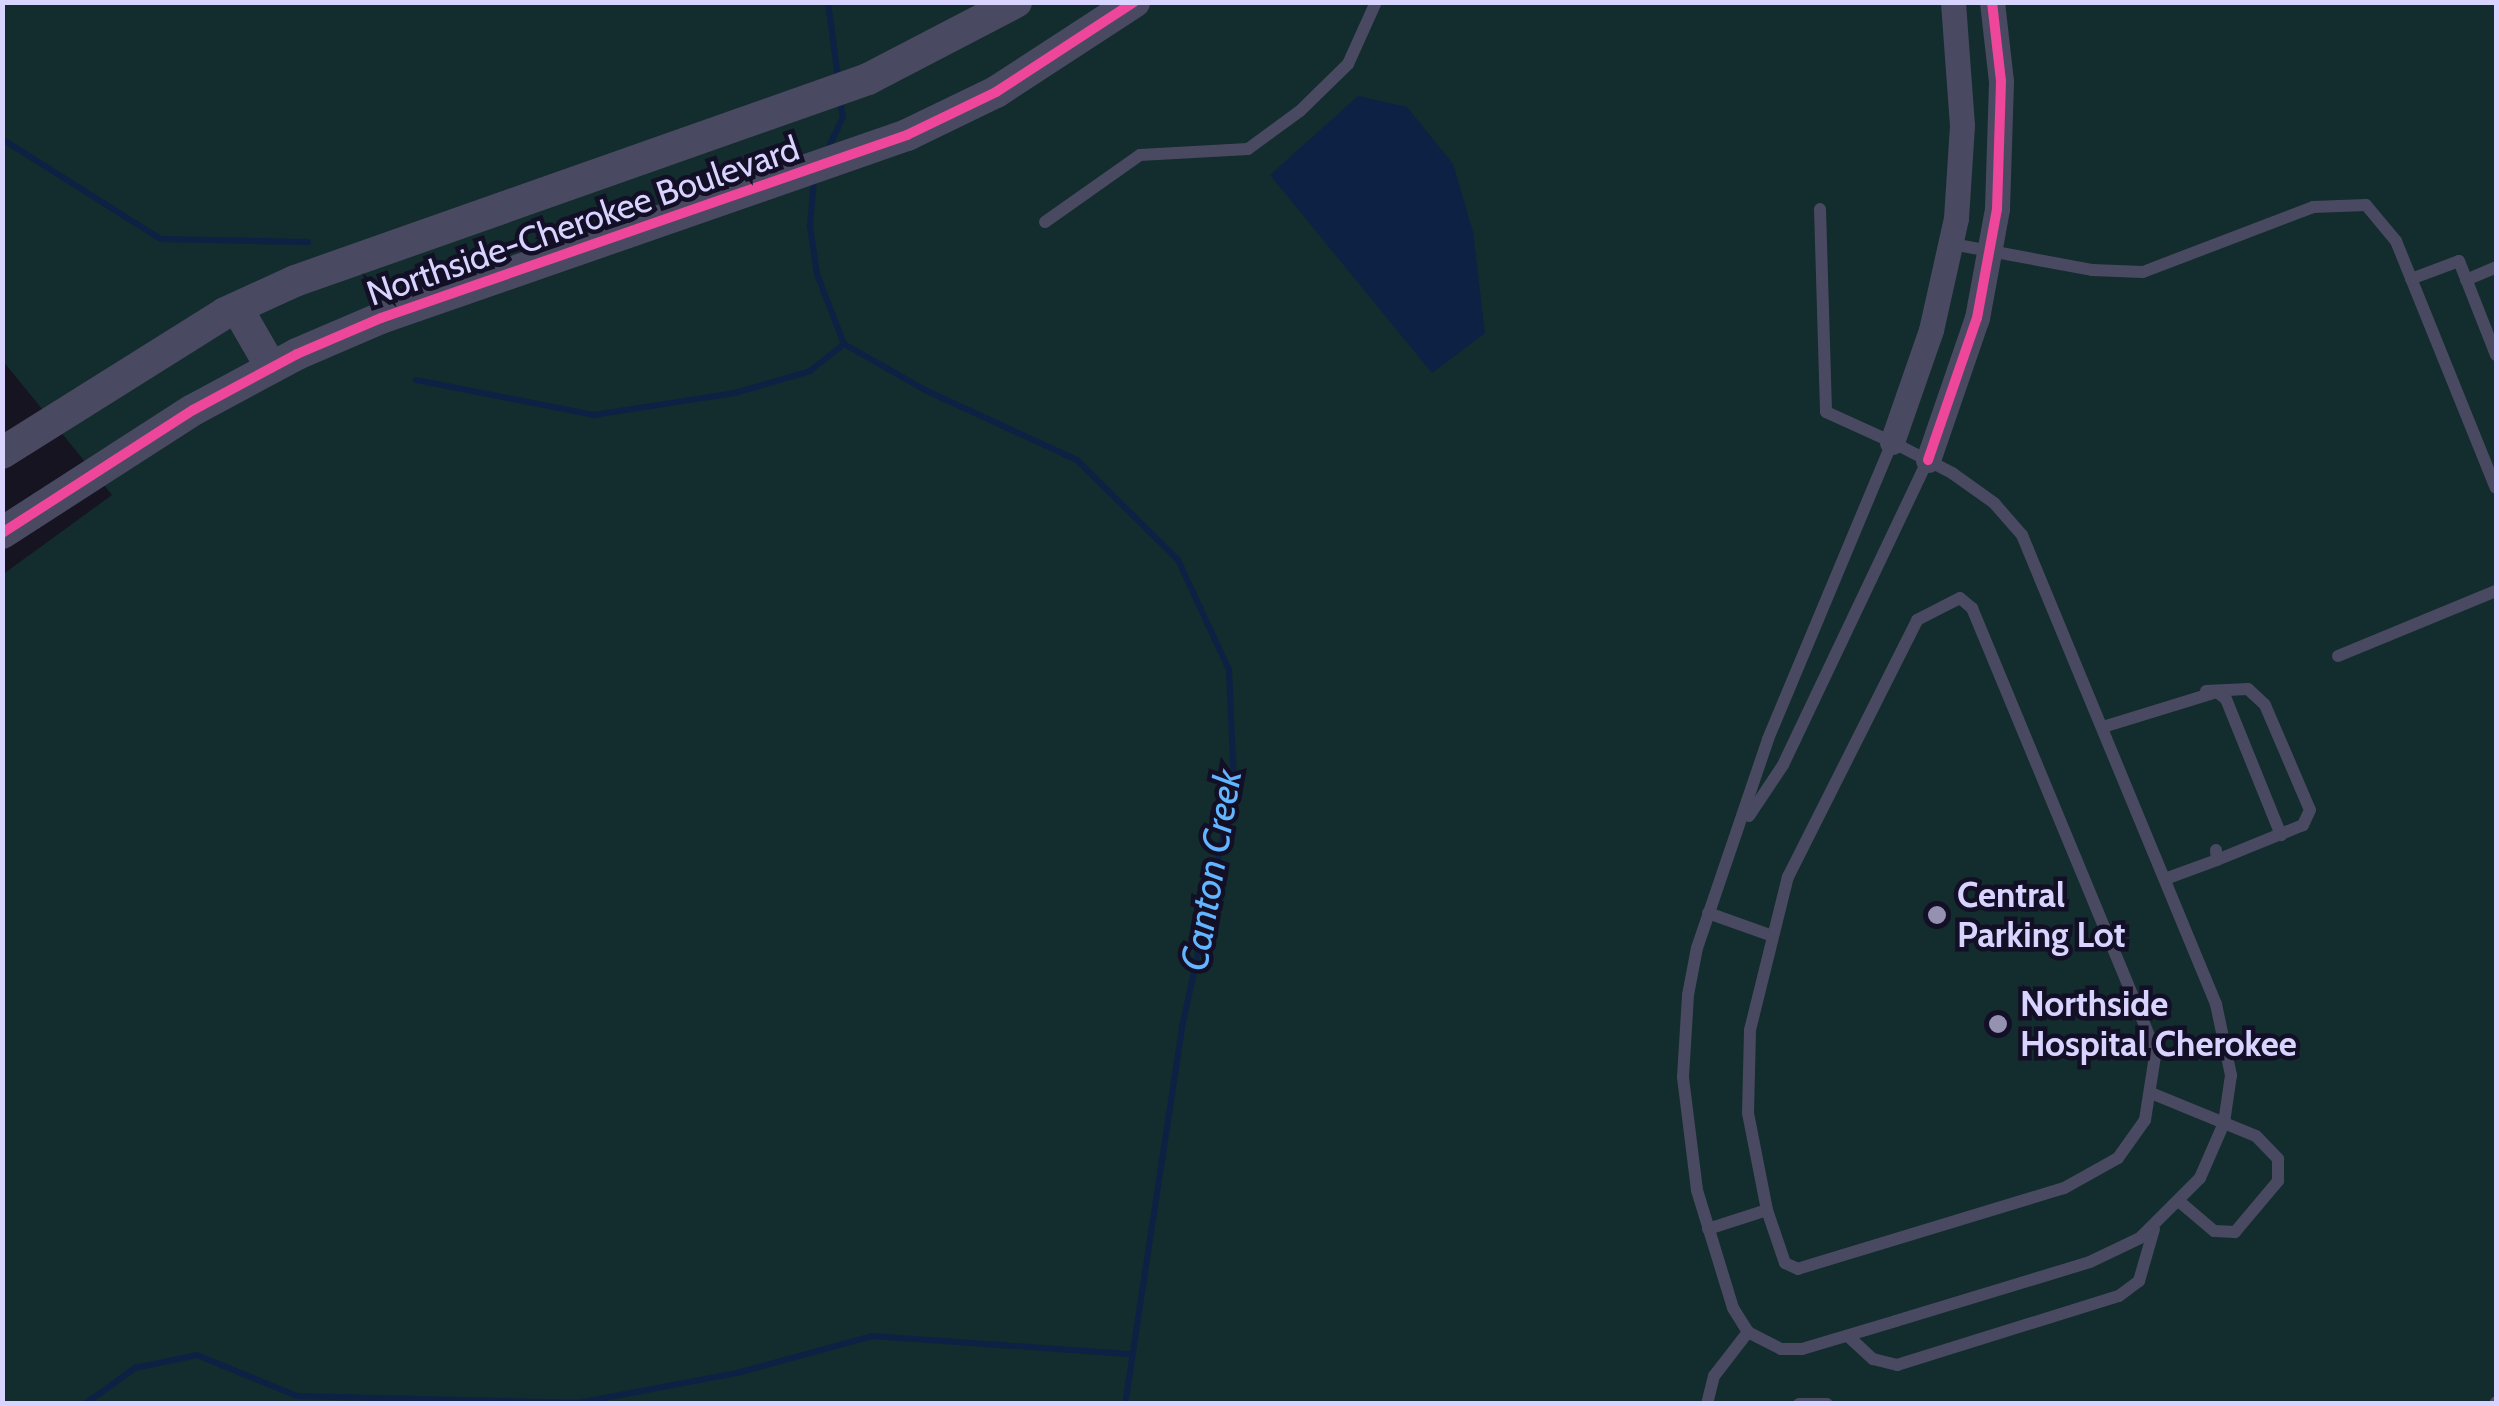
<!DOCTYPE html>
<style>
body{margin:0}
#map{position:relative;width:2499px;height:1406px;overflow:hidden;background:#161421;font-family:Cabin,sans-serif}
div>[style]{position:absolute}
[style*='--x']{left:calc(var(--x)*1px);top:calc(var(--y)*1px);width:calc(var(--w)*1px);rotate:calc(var(--a)*1deg)}
.green>*{inset:0;background:#132c2d}
.water>*{inset:0;background:#0d2144}
.stream>*{height:6px;margin:-3px;padding:0 3px;transform-origin:3px;border-radius:3px;background:#0d2144}
.service>*{height:12px;margin:-6px;padding:0 6px;transform-origin:6px;border-radius:6px;background:#4a4962}
.minor>*{height:25px;margin:-12.5px;padding:0 12.5px;transform-origin:12.5px;border-radius:12.5px;background:#4a4962}
.tertiary>*{height:32px;margin:-16px;padding:0 16px;transform-origin:16px;border-radius:16px;background:#4a4962}
.cycleway>*{height:10px;margin:-5px;padding:0 5px;transform-origin:5px;border-radius:5px;background:#ed469a}
.dots>*{width:28px;height:28px;translate:-50% -50%;box-sizing:border-box;border:5px solid #130f26;border-radius:50%}
span{translate:-50% -50%;white-space:nowrap;text-align:center;line-height:1.15;-webkit-text-stroke:9px #130f26;paint-order:stroke}
.street-label{font-size:35px;color:#d9d4ff}
.poi-label{font-size:35px;color:#d9d4ff;font-weight:700}
.left{translate:0 -50%;text-align:left}
.water-label{font-size:38px;color:#62b6ff;font-style:italic}
.frame{position:absolute;inset:0;border:5px solid #d9d4ff;pointer-events:none}
</style>
<div id="map">
<div class="green">
<i style="clip-path:polygon(3px 3px,2496px 3px,2496px 1403px,3px 1403px,2px 575px,112px 495px,3px 361px)"></i>
</div>
<div class="water">
<i style="clip-path:polygon(1358px 96px,1407px 107px,1453px 164px,1473px 232px,1485px 333px,1432px 373px,1270px 175px)"></i>
</div>
<div class="stream">
<i style="--x:828;--y:2;--w:77;--a:82.5"></i>
<i style="--x:2;--y:139;--w:188;--a:32.2"></i>
<i style="--x:161;--y:239;--w:147;--a:1.2"></i>
<i style="--x:828;--y:149;--w:35;--a:-65"></i>
<i style="--x:843;--y:117;--w:17;--a:-100"></i>
<i style="--x:814;--y:179;--w:47;--a:94.9"></i>
<i style="--x:810;--y:226;--w:49;--a:81.7"></i>
<i style="--x:817;--y:274;--w:75;--a:68.9"></i>
<i style="--x:844;--y:344;--w:95;--a:29.5"></i>
<i style="--x:927;--y:391;--w:165;--a:24.7"></i>
<i style="--x:1077;--y:460;--w:142;--a:44.7"></i>
<i style="--x:1178;--y:560;--w:121;--a:65.1"></i>
<i style="--x:1229;--y:670;--w:115;--a:87.5"></i>
<i style="--x:1234;--y:785;--w:249;--a:102.1"></i>
<i style="--x:1182;--y:1028;--w:380;--a:98.6"></i>
<i style="--x:416;--y:380;--w:181;--a:11.1"></i>
<i style="--x:594;--y:415;--w:143;--a:-8.9"></i>
<i style="--x:735;--y:393;--w:78;--a:-16.3"></i>
<i style="--x:810;--y:371;--w:43;--a:-38.5"></i>
<i style="--x:85;--y:1404;--w:62;--a:-35.8"></i>
<i style="--x:135;--y:1368;--w:63;--a:-11.8"></i>
<i style="--x:197;--y:1355;--w:108;--a:22.3"></i>
<i style="--x:297;--y:1396;--w:281;--a:1.4"></i>
<i style="--x:578;--y:1403;--w:162;--a:-10.7"></i>
<i style="--x:737;--y:1373;--w:140;--a:-15.3"></i>
<i style="--x:872;--y:1336;--w:257;--a:4"></i>
</div>
<div class="service">
<i style="--x:1820;--y:209;--w:203;--a:88.3"></i>
<i style="--x:1826;--y:412;--w:72;--a:24.4"></i>
<i style="--x:1892;--y:442;--w:68;--a:27.3"></i>
<i style="--x:1952;--y:473;--w:52;--a:35.5"></i>
<i style="--x:1994;--y:503;--w:43;--a:48.8"></i>
<i style="--x:2022;--y:535;--w:508;--a:67.53"></i>
<i style="--x:2216;--y:1004;--w:73;--a:78.1"></i>
<i style="--x:2231;--y:1075;--w:49;--a:98.3"></i>
<i style="--x:2224;--y:1123;--w:60;--a:113.6"></i>
<i style="--x:2200;--y:1178;--w:85;--a:135"></i>
<i style="--x:2140;--y:1238;--w:55;--a:154.4"></i>
<i style="--x:2090;--y:1262;--w:203;--a:163.1"></i>
<i style="--x:1896;--y:1321;--w:98;--a:163.4"></i>
<i style="--x:1802;--y:1349;--w:21;--a:180"></i>
<i style="--x:1781;--y:1349;--w:37;--a:-153"></i>
<i style="--x:1748;--y:1332;--w:28;--a:-122"></i>
<i style="--x:1733;--y:1308;--w:123;--a:-107"></i>
<i style="--x:1697;--y:1190;--w:114;--a:-97.1"></i>
<i style="--x:1683;--y:1077;--w:82;--a:-86.5"></i>
<i style="--x:1688;--y:995;--w:48;--a:-79.2"></i>
<i style="--x:1697;--y:948;--w:221;--a:-71.2"></i>
<i style="--x:1768;--y:739;--w:322;--a:-67.3"></i>
<i style="--x:1045;--y:222;--w:116;--a:-35.2"></i>
<i style="--x:1140;--y:155;--w:108;--a:-3.2"></i>
<i style="--x:1248;--y:149;--w:64;--a:-36.2"></i>
<i style="--x:1300;--y:111;--w:67;--a:-44.4"></i>
<i style="--x:1348;--y:64;--w:68;--a:-65.7"></i>
<i style="--x:1952;--y:244;--w:142;--a:10.5"></i>
<i style="--x:2092;--y:270;--w:51;--a:2.2"></i>
<i style="--x:2143;--y:272;--w:182;--a:-20.9"></i>
<i style="--x:2313;--y:207;--w:53;--a:-2.2"></i>
<i style="--x:2366;--y:205;--w:47;--a:50.2"></i>
<i style="--x:2396;--y:241;--w:266;--a:68"></i>
<i style="--x:2411;--y:279;--w:51;--a:-20.6"></i>
<i style="--x:2459;--y:261;--w:101;--a:68.5"></i>
<i style="--x:2466;--y:280;--w:33;--a:-23"></i>
<i style="--x:2338;--y:656;--w:171;--a:-22.4"></i>
<i style="--x:2206;--y:691;--w:42;--a:-2.7"></i>
<i style="--x:2248;--y:689;--w:23;--a:43"></i>
<i style="--x:2265;--y:705;--w:114;--a:66.8"></i>
<i style="--x:2310;--y:810;--w:17;--a:115"></i>
<i style="--x:2303;--y:825;--w:93;--a:157.9"></i>
<i style="--x:2103;--y:727;--w:119;--a:-17.1"></i>
<i style="--x:2217;--y:692;--w:11;--a:38"></i>
<i style="--x:2226;--y:699;--w:147;--a:68"></i>
<i style="--x:1749;--y:816;--w:61;--a:-56.3"></i>
<i style="--x:1783;--y:765;--w:338;--a:-64.6"></i>
<i style="--x:2165;--y:879;--w:55;--a:-20.1"></i>
<i style="--x:2217;--y:860;--w:10;--a:-96"></i>
<i style="--x:1708;--y:913;--w:66;--a:19.5"></i>
<i style="--x:2151;--y:1093;--w:113;--a:22.3"></i>
<i style="--x:2256;--y:1136;--w:32;--a:46"></i>
<i style="--x:2278;--y:1159;--w:22;--a:90"></i>
<i style="--x:2278;--y:1181;--w:67;--a:130.1"></i>
<i style="--x:2235;--y:1232;--w:21;--a:-177"></i>
<i style="--x:2214;--y:1231;--w:43;--a:-139.7"></i>
<i style="--x:1708;--y:1229;--w:62;--a:-17.9"></i>
<i style="--x:1767;--y:1210;--w:99;--a:-101.1"></i>
<i style="--x:1748;--y:1113;--w:83;--a:-88.6"></i>
<i style="--x:1750;--y:1030;--w:158;--a:-76.1"></i>
<i style="--x:1788;--y:877;--w:288;--a:-63.3"></i>
<i style="--x:1917;--y:620;--w:48;--a:-27.1"></i>
<i style="--x:1960;--y:598;--w:16;--a:40"></i>
<i style="--x:1972;--y:608;--w:464;--a:67.5"></i>
<i style="--x:2150;--y:1037;--w:20;--a:75"></i>
<i style="--x:2155;--y:1056;--w:65;--a:98.9"></i>
<i style="--x:2145;--y:1120;--w:47;--a:125.4"></i>
<i style="--x:2118;--y:1158;--w:62;--a:150.9"></i>
<i style="--x:2064;--y:1188;--w:278;--a:163.1"></i>
<i style="--x:1798;--y:1269;--w:14;--a:-155"></i>
<i style="--x:1785;--y:1263;--w:56;--a:-108.8"></i>
<i style="--x:1848;--y:1336;--w:34;--a:43"></i>
<i style="--x:1873;--y:1359;--w:25;--a:14"></i>
<i style="--x:1897;--y:1365;--w:232;--a:-17.3"></i>
<i style="--x:2119;--y:1296;--w:25;--a:-37"></i>
<i style="--x:2139;--y:1281;--w:54;--a:-73.9"></i>
<i style="--x:1707;--y:1404;--w:29;--a:-76"></i>
<i style="--x:1714;--y:1376;--w:56;--a:-52.3"></i>
<i style="--x:1799;--y:1404;--w:28;--a:0"></i>
<i style="--x:2495;--y:1404;--w:2;--a:-63"></i>
</div>
<div class="minor">
<i style="--x:1892;--y:442;--w:119;--a:-70.8"></i>
<i style="--x:1931;--y:330;--w:115;--a:-77.4"></i>
<i style="--x:1956;--y:218;--w:93;--a:-86.3"></i>
<i style="--x:1962;--y:125;--w:123;--a:-94.2"></i>
<i style="--x:1928;--y:460;--w:150;--a:-71"></i>
<i style="--x:1977;--y:318;--w:111;--a:-79.6"></i>
<i style="--x:1997;--y:209;--w:128;--a:-88.2"></i>
<i style="--x:2001;--y:81;--w:80;--a:-96.5"></i>
</div>
<div class="tertiary">
<i style="--x:237;--y:308;--w:68;--a:60"></i>
<i style="--x:2;--y:453;--w:263;--a:-32.1"></i>
<i style="--x:225;--y:313;--w:77;--a:-24.6"></i>
<i style="--x:295;--y:281;--w:608;--a:-19.42"></i>
<i style="--x:868;--y:79;--w:167;--a:-27.5"></i>
<i style="--x:2;--y:533;--w:227;--a:-32.8"></i>
<i style="--x:193;--y:410;--w:118;--a:-28.3"></i>
<i style="--x:297;--y:354;--w:91;--a:-23.2"></i>
<i style="--x:381;--y:318;--w:557;--a:-19.18"></i>
<i style="--x:907;--y:135;--w:99;--a:-25.8"></i>
<i style="--x:996;--y:92;--w:165;--a:-33.1"></i>
</div>
<div class="cycleway">
<i style="--x:1928;--y:460;--w:150;--a:-71"></i>
<i style="--x:1977;--y:318;--w:111;--a:-79.6"></i>
<i style="--x:1997;--y:209;--w:128;--a:-88.2"></i>
<i style="--x:2001;--y:81;--w:80;--a:-96.5"></i>
<i style="--x:2;--y:533;--w:227;--a:-32.8"></i>
<i style="--x:193;--y:410;--w:118;--a:-28.3"></i>
<i style="--x:297;--y:354;--w:91;--a:-23.2"></i>
<i style="--x:381;--y:318;--w:557;--a:-19.18"></i>
<i style="--x:907;--y:135;--w:99;--a:-25.8"></i>
<i style="--x:996;--y:92;--w:165;--a:-33.1"></i>
</div>
<div class="dots">
<i style="left:1937px;top:915px;background:#9591b1"></i>
<i style="left:1998px;top:1024px;background:#9591b1"></i>
</div>
<div class="street-label">
<span style="left:583px;top:221px;rotate:-19deg">Northside-Cherokee Boulevard</span>
</div>
<div class="poi-label">
<span class="left" style="left:1957px;top:915px">Central<br>Parking Lot</span>
<span class="left" style="left:2020px;top:1024px">Northside<br>Hospital Cherokee</span>
</div>
<div class="water-label">
<span style="left:1211px;top:870px;rotate:-80deg">Canton Creek</span>
</div>
<div class="frame"></div>
</div>
